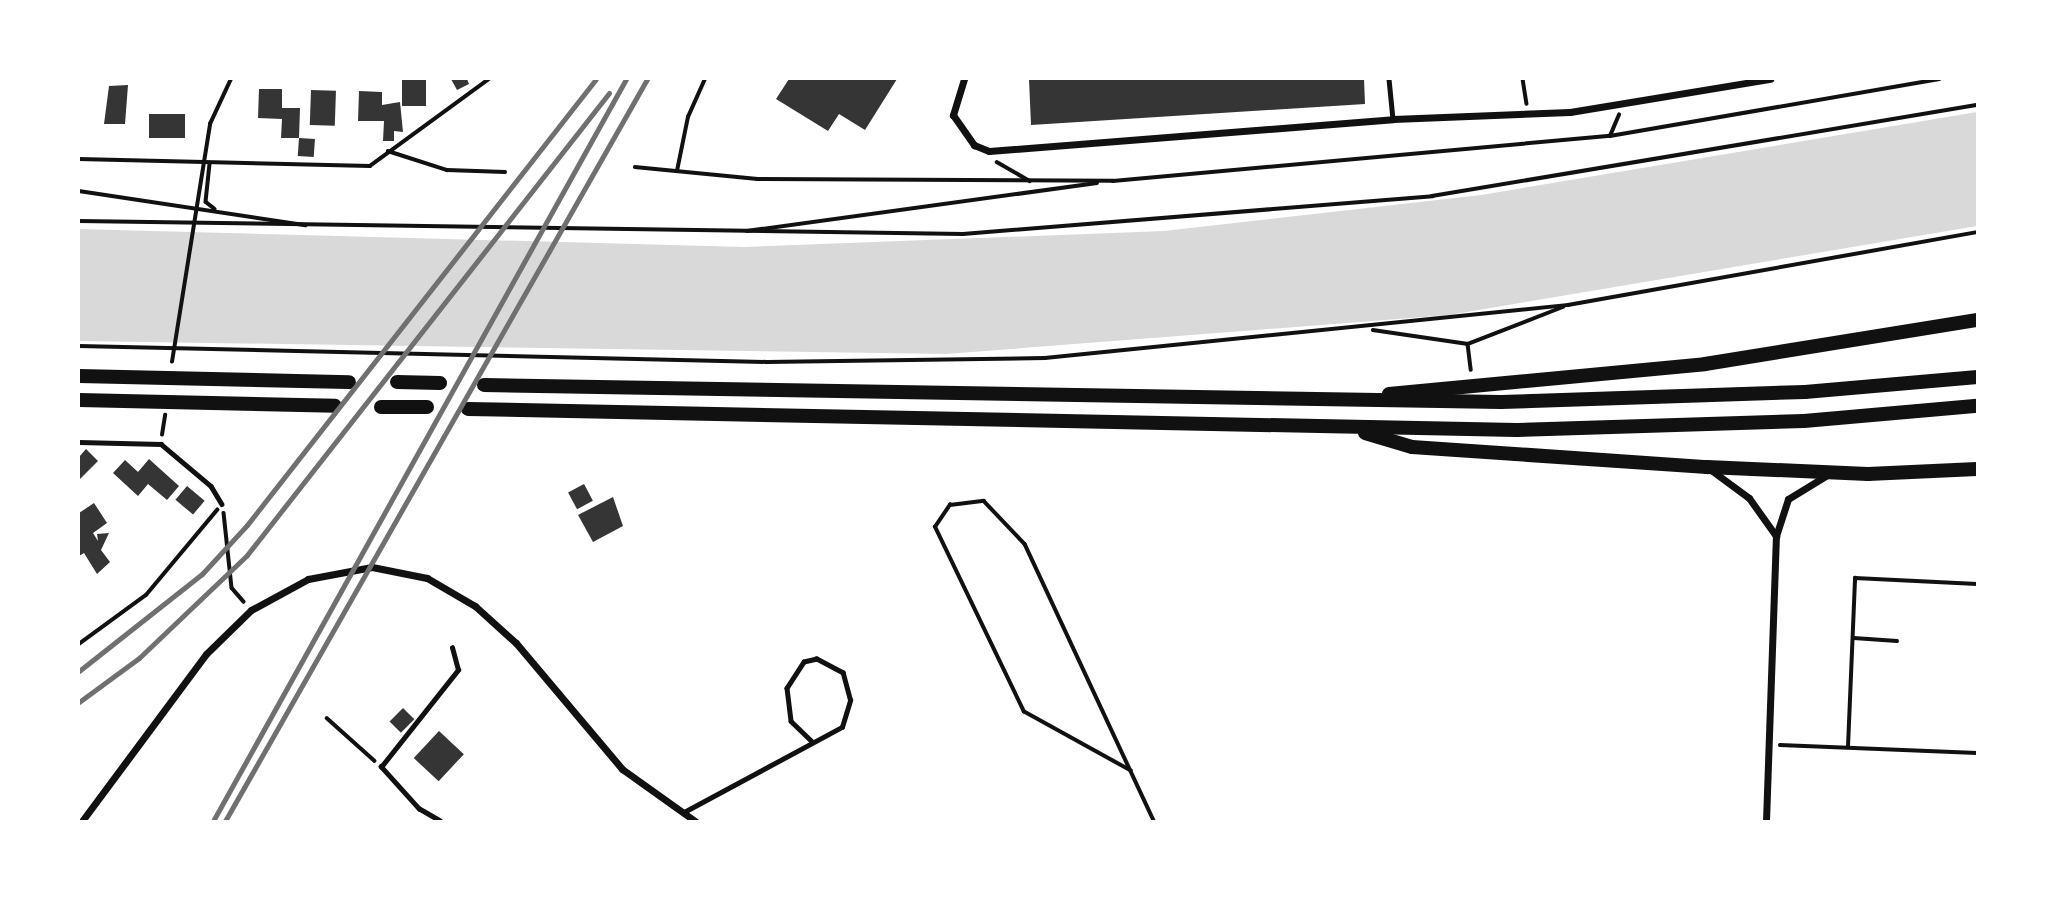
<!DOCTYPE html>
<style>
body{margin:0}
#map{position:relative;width:2056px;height:900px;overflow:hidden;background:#fff;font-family:"Alegreya Sans",sans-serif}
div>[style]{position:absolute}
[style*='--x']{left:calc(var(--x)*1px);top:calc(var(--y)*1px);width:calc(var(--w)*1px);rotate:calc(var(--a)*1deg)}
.water>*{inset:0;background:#d9d9d9}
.building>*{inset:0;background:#353535;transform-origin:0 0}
.path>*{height:3.5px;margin:-1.75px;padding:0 1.75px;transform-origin:1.75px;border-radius:1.75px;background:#111}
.service>*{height:4.5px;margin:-2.25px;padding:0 2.25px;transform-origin:2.25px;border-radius:2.25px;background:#111}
.minor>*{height:7px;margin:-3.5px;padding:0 3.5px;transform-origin:3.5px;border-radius:3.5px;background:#111}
.trunk>*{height:14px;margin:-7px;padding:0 7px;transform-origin:7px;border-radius:7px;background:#111}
.rail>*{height:5px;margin:-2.5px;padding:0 2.5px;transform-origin:2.5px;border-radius:2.5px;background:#707070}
span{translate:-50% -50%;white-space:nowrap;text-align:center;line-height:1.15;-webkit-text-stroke:7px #fff;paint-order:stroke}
.frame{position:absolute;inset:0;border:80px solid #fff;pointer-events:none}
</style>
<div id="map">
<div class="water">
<i style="clip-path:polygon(1977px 112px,1977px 226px,1449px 315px,946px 354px,79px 341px,79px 229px,744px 247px,1164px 231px,1481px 195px)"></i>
</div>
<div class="building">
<i style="left:402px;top:79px;width:24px;height:27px"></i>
<i style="clip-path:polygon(451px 79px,467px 79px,469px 84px,457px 90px)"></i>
<i style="clip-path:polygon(789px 79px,897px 79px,865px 130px,839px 114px,828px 131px,776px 99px)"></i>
<i style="clip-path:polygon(1029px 79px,1364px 79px,1365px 104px,1031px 125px)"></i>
<i style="clip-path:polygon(128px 85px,125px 124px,104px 124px,109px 86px)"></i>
<i style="clip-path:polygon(259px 89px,282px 89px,282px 108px,300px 108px,299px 138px,281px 138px,282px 119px,258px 118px)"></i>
<i style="left:311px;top:90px;width:25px;height:35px;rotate:2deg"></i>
<i style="clip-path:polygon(359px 91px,382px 92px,382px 105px,400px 102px,403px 132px,394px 131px,394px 141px,383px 141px,384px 121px,358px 121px)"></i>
<i style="left:149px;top:114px;width:36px;height:24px"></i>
<i style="left:299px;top:138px;width:16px;height:18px;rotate:4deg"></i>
<i style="clip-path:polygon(86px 449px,98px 461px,79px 480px,79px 457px)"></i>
<i style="clip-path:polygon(149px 459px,179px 486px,167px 500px,148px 484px,138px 496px,113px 473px,125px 460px,138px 472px)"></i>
<i style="left:584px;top:484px;width:19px;height:18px;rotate:62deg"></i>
<i style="left:187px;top:486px;width:23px;height:18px;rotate:40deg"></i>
<i style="clip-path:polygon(613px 497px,623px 526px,593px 542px,578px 515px)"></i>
<i style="clip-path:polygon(94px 503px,107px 523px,93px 533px,98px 541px,97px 534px,109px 533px,101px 550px,110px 562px,97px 574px,84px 553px,79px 556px,79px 513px)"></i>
<i style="left:403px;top:708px;width:16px;height:19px;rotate:45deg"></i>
<i style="left:439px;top:731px;width:34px;height:37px;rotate:43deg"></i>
</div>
<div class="path">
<i style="--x:1523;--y:79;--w:25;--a:81"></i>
<i style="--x:1610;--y:136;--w:23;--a:-67"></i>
<i style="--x:388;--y:151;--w:62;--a:17.9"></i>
<i style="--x:447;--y:170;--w:58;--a:2"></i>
<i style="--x:79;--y:159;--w:291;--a:1.4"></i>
<i style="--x:370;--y:166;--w:147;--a:-36.2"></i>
<i style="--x:997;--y:162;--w:38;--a:30"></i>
<i style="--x:210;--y:164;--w:38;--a:96"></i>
<i style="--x:206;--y:202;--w:11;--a:38"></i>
<i style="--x:635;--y:167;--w:123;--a:5.6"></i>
<i style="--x:757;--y:179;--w:356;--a:0.3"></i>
<i style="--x:1113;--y:181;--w:499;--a:-5.2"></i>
<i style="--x:1610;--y:136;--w:334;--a:-9.8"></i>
<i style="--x:677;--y:171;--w:55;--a:-78.5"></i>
<i style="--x:688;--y:117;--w:42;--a:-65.9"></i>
<i style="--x:79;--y:191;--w:229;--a:8.6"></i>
<i style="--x:79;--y:221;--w:884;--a:0.84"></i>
<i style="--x:963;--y:234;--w:471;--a:-4.6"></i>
<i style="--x:1432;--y:196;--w:553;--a:-9.48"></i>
<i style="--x:747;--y:231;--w:353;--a:-7.8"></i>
<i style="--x:1373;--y:330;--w:96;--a:8.4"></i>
<i style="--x:1468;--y:344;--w:102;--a:-21.3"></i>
<i style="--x:1468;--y:344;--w:26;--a:83"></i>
<i style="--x:79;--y:346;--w:688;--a:1.33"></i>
<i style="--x:767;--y:362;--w:278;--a:-0.8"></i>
<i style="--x:1045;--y:358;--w:526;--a:-5.79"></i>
<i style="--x:1568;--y:305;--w:415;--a:-10.1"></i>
<i style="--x:172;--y:362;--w:241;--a:-80.9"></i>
<i style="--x:210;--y:124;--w:50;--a:-65"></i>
<i style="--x:162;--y:435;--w:20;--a:-81"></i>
<i style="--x:224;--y:513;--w:75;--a:83.9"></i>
<i style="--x:232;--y:588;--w:18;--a:49"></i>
<i style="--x:1854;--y:638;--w:43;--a:4"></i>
<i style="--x:79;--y:644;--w:83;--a:-36.2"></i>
<i style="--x:146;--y:595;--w:111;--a:-50.1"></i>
<i style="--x:327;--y:718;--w:64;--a:41.9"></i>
<i style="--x:1780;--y:745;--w:197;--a:2.3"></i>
<i style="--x:1848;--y:747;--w:169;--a:-87.6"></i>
<i style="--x:1855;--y:578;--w:122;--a:2.8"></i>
<i style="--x:1131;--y:771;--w:122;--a:-151.1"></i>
<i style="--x:1024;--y:712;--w:205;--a:-115.7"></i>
<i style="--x:935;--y:527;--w:27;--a:-56"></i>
<i style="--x:950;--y:505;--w:34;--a:-7"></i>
<i style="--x:984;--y:501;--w:59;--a:46.4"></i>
<i style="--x:1025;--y:544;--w:306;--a:65"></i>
</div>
<div class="service">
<i style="--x:1389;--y:79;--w:40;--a:84.3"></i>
<i style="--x:79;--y:442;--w:82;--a:1.4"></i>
<i style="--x:161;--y:444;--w:65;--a:40"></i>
<i style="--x:211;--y:486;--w:21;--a:59"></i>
<i style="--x:684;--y:812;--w:179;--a:-28.3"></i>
<i style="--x:842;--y:727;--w:28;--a:-73"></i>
<i style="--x:850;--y:700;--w:28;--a:-105"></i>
<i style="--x:843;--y:673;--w:30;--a:-152"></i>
<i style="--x:817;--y:659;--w:13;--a:167"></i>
<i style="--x:804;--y:662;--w:31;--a:123"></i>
<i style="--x:787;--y:688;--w:33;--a:83"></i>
<i style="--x:791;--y:721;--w:28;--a:44"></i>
<i style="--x:440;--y:821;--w:24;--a:-150"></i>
<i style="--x:419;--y:809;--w:57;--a:-132.1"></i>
<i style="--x:381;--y:767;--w:124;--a:-51.6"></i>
<i style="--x:458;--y:670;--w:23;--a:-105"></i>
</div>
<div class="minor">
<i style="--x:964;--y:79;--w:38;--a:107"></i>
<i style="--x:953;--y:115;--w:37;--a:55"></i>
<i style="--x:974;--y:145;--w:16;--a:22"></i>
<i style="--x:989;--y:151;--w:405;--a:-4.5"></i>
<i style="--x:1393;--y:119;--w:177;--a:-2.3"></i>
<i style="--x:1570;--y:112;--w:203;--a:-9.4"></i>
<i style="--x:1711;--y:470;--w:47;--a:36.4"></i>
<i style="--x:1749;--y:498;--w:47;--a:54.6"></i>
<i style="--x:82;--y:821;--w:208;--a:-53.4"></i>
<i style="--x:206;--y:654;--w:63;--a:-44.4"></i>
<i style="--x:251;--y:610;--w:65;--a:-28.5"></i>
<i style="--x:308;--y:579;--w:65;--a:-10.6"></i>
<i style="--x:372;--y:567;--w:56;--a:11.3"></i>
<i style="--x:427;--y:578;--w:56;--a:30.3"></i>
<i style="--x:475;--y:606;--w:55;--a:42.1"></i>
<i style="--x:516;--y:643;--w:165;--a:49.9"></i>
<i style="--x:622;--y:769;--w:90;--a:35.5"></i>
<i style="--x:1766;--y:821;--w:285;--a:-88"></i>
<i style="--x:1776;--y:536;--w:39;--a:-72"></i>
<i style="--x:1788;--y:499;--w:46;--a:-31.6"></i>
</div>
<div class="trunk">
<i style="--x:79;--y:376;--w:270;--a:1.3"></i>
<i style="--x:397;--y:382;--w:43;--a:1.3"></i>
<i style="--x:484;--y:385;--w:1017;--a:0.96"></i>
<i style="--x:1501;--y:402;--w:304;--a:-1.9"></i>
<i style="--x:1805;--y:392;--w:173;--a:-5"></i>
<i style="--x:1389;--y:394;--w:317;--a:-5.4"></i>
<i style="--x:1705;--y:364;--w:276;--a:-9.2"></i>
<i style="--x:79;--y:400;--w:256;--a:1.3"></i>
<i style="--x:381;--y:407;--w:46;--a:0"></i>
<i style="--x:468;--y:409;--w:1049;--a:1.15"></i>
<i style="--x:1517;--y:430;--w:287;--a:-1.8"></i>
<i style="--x:1804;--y:421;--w:174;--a:-5"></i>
<i style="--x:1365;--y:433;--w:49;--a:16.6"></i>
<i style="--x:1412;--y:447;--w:296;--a:3.9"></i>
<i style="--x:1707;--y:467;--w:161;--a:2.5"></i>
<i style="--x:1868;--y:474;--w:109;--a:-2.6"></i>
</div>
<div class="rail">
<i style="--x:79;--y:671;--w:157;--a:-38.3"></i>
<i style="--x:202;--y:574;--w:67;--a:-47.4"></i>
<i style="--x:247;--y:525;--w:566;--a:-51.96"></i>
<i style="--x:79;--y:702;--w:74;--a:-36.3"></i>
<i style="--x:139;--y:658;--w:149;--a:-43.6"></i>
<i style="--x:247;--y:555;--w:587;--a:-51.92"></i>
<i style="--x:213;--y:821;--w:849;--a:-60.9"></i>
<i style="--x:225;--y:821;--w:854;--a:-60.37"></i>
</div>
<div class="frame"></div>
</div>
